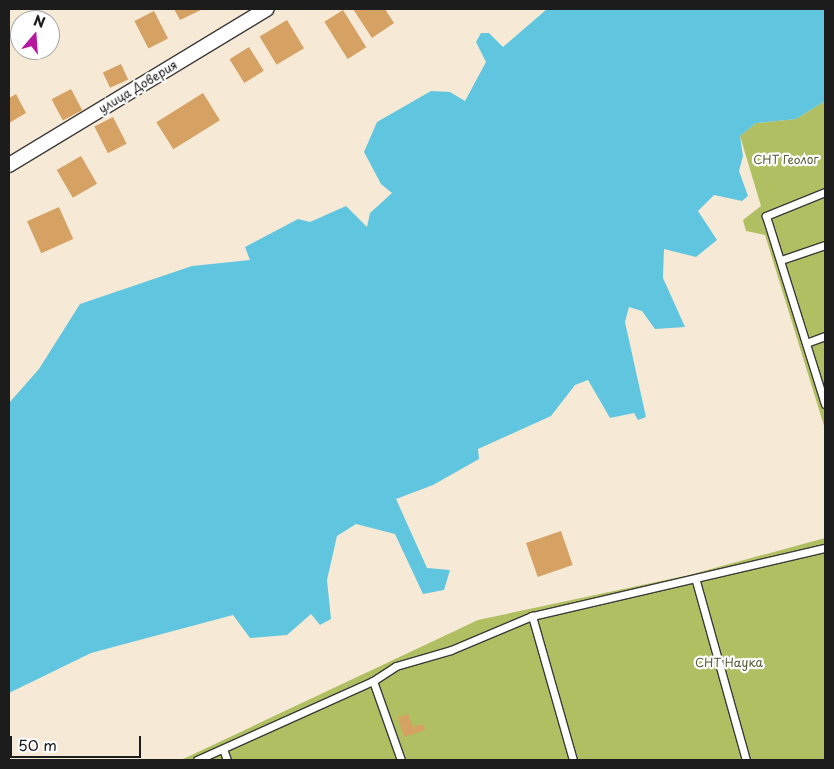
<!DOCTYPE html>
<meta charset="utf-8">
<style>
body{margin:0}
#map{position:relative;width:834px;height:769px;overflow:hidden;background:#f6ead7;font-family:"Playpen Sans",sans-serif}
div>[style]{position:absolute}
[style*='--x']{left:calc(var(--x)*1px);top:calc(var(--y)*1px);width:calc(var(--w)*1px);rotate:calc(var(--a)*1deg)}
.green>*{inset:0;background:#afbf62}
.water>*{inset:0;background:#60c5de}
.building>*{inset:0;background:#d6a264;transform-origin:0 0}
.roads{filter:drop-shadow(1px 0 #3d3b38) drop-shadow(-1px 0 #3d3b38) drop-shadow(0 1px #3d3b38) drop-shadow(0 -1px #3d3b38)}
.service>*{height:7px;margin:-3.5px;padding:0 3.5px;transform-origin:3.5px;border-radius:3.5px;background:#fff}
.minor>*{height:14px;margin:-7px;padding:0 7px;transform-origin:7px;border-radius:7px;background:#fff}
span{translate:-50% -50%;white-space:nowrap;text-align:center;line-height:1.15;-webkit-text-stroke:4.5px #fff;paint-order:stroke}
.street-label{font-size:12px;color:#1c1c1c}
.park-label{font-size:12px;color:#575d38}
.frame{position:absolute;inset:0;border:10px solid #1c1c1c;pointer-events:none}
.north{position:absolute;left:10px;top:10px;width:50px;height:50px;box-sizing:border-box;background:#fff;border:1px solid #a4a4a4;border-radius:50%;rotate:18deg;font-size:14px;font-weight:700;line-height:20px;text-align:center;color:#1c1c1c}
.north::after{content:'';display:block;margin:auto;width:18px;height:22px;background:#b5179e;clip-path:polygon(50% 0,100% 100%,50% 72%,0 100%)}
.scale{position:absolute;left:10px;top:736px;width:131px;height:22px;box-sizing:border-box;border:2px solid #1c1c1c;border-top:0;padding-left:6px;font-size:15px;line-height:18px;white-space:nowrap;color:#1c1c1c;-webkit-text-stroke:4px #fff;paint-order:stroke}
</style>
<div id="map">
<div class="green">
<i style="clip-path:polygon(825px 101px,825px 429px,765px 235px,746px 231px,743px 220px,761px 206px,740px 136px,756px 123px,796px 119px)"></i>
<i style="clip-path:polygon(825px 538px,825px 760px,181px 760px,478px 620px,689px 575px)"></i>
</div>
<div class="water">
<i style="clip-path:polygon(547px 9px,825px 9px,825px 101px,796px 119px,756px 123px,740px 136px,743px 156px,739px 171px,748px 196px,742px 201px,714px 195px,698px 211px,717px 240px,696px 257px,664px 249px,663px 278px,685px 327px,655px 329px,642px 311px,629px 307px,625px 322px,646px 417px,638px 420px,634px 413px,610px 418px,588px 380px,575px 385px,551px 416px,478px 449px,479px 459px,433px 485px,396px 499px,427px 568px,450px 570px,444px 590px,423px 594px,395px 534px,356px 524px,337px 536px,327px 580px,331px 619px,320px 625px,311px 614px,287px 635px,250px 638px,233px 615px,91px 653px,9px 693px,9px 403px,39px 369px,80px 304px,192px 266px,250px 260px,245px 247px,298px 219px,310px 222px,346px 206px,367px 227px,370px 213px,392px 193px,381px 184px,364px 152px,377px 122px,431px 91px,450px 92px,465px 101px,486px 62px,476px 42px,481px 33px,489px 33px,503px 47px)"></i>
</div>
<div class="building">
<i style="clip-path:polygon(174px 9px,203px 9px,180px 20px)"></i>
<i style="clip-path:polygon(353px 9px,385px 9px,394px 23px,372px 38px)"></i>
<i style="left:343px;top:10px;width:44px;height:22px;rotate:58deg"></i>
<i style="left:154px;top:11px;width:31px;height:22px;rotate:63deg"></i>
<i style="left:287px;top:20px;width:33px;height:32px;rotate:59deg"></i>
<i style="left:249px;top:47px;width:28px;height:23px;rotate:58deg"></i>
<i style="left:121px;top:64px;width:17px;height:20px;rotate:65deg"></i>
<i style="left:71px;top:89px;width:24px;height:22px;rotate:62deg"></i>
<i style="left:203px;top:93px;width:32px;height:55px;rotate:58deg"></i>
<i style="clip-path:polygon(16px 94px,26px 113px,9px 123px,9px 98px)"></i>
<i style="left:113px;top:117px;width:30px;height:21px;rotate:63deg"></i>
<i style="left:81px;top:156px;width:32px;height:28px;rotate:60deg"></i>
<i style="left:59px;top:207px;width:35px;height:35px;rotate:66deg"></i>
<i style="left:561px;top:531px;width:36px;height:37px;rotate:71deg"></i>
<i style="clip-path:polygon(408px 714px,413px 727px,423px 724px,425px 730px,404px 737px,398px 717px)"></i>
</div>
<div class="roads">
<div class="service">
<i style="--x:825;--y:192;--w:64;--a:157.9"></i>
<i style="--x:766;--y:216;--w:197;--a:72.6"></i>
<i style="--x:781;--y:260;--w:46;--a:-18.8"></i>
<i style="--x:806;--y:343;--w:20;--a:-20"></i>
<i style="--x:696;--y:581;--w:186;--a:74.4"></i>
<i style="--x:532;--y:616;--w:150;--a:74.1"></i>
<i style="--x:373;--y:681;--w:84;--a:70.5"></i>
<i style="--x:223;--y:749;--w:12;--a:70"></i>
<i style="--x:197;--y:760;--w:193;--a:-24.2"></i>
<i style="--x:373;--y:681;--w:27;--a:-33"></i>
<i style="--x:396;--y:666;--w:57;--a:-16.2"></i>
<i style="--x:451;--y:650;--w:88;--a:-22.8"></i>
<i style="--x:532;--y:616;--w:301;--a:-13.1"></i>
</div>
<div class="minor">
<i style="--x:9;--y:165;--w:301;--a:-31.2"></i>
</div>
</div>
<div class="street-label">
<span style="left:138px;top:87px;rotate:-31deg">улица Доверия</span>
</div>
<div class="park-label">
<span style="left:786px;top:160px">СНТ Геолог</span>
<span style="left:729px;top:663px">СНТ Наука</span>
</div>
<div class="frame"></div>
<div class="north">N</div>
<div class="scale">50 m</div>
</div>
